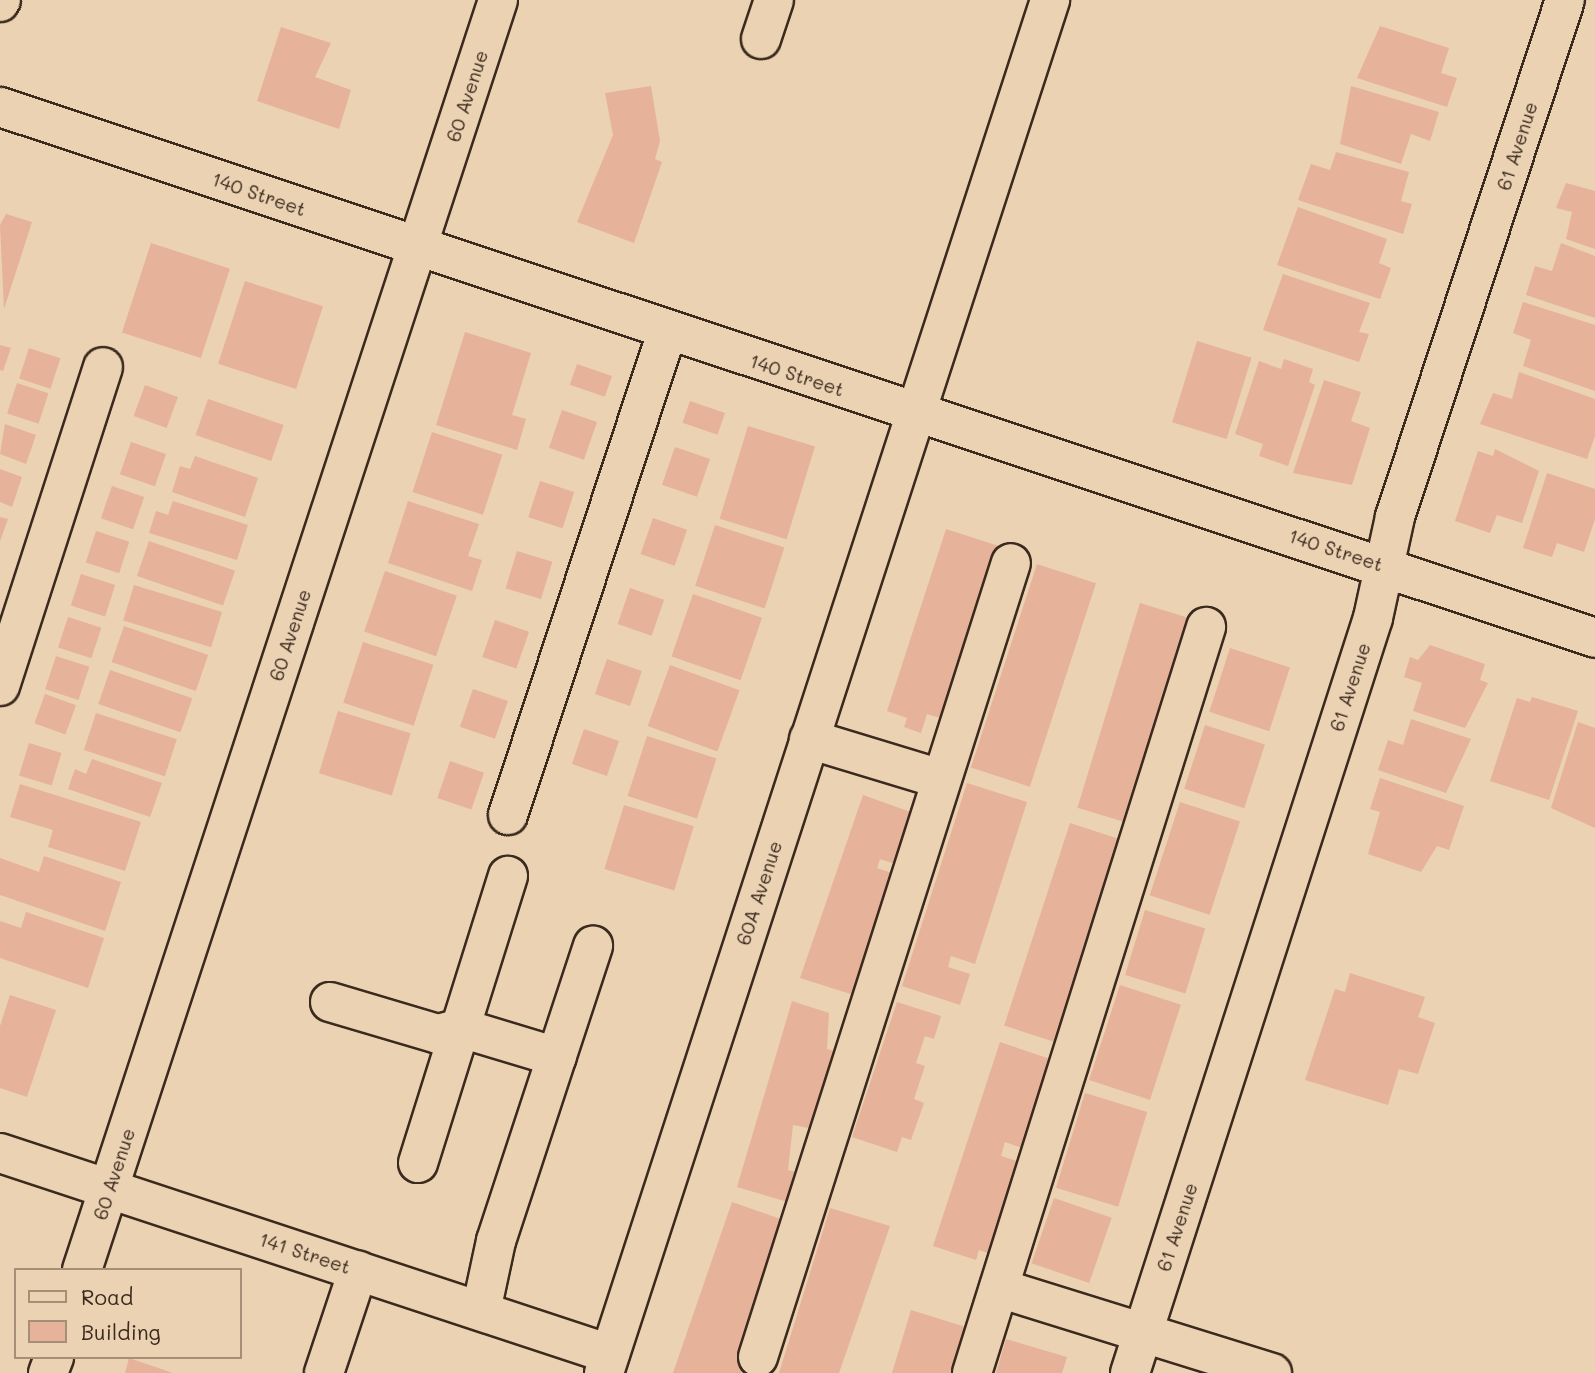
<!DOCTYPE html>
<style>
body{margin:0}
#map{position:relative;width:1595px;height:1373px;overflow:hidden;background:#ebd2b3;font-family:Mali,sans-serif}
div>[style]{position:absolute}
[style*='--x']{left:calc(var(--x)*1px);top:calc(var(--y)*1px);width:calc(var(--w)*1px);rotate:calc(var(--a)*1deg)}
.building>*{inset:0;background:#e6b299;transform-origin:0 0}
.roads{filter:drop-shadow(2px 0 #3b2a1e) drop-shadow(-2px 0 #3b2a1e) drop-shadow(0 2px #3b2a1e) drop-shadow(0 -2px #3b2a1e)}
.minor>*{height:38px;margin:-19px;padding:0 19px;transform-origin:19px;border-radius:19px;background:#ebd2b3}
span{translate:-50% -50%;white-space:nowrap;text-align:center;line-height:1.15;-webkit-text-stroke:5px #ebd2b3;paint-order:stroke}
.street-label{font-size:19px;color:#3b2a1e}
.legend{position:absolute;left:14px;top:1268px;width:228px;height:91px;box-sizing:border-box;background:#ebd2b3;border:2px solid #a58f77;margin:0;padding:9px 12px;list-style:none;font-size:21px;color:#3b2a1e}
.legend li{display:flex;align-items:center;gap:14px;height:35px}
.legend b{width:35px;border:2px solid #a58f77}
</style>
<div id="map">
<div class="building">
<i style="clip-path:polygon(1380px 26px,1449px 48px,1441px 73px,1457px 78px,1447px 107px,1357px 78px)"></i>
<i style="clip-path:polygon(281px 27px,331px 43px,315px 77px,351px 90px,339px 129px,257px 101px)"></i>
<i style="clip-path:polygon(651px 86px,660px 141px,655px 159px,662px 162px,634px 243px,577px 222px,613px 135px,605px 93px)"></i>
<i style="clip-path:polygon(1351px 86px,1439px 112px,1430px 141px,1411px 134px,1401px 164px,1340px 144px)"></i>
<i style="clip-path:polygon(1336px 152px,1409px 172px,1401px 201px,1412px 204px,1403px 234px,1298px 200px,1311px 164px,1330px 170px)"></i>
<i style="clip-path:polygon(1566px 183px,1595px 191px,1595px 249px,1566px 239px,1572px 212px,1556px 208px)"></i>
<i style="clip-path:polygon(1298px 207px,1387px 239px,1379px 263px,1391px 268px,1380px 299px,1277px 265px)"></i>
<i style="clip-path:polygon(6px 214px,32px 222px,4px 309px,0 225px)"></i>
<i style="left:151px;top:243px;width:83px;height:94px;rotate:18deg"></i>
<i style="clip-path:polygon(1561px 243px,1595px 256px,1595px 318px,1526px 295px,1535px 266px,1552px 271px)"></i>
<i style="clip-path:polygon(1283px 274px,1370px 303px,1359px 332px,1369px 334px,1359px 362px,1263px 330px)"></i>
<i style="left:245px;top:281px;width:82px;height:87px;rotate:18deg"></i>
<i style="clip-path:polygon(1523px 302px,1595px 325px,1595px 391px,1523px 366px,1531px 340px,1513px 333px)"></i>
<i style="clip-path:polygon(465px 332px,531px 353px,512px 415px,526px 419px,517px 450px,436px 425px)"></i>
<i style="left:1197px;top:341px;width:57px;height:85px;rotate:17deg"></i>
<i style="clip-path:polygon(0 345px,11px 348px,3px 371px,0 370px)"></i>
<i style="left:29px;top:348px;width:33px;height:32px;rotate:18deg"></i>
<i style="clip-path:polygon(1284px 359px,1313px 369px,1309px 382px,1315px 385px,1288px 466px,1259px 456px,1263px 444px,1235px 434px,1259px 361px,1281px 369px)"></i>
<i style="left:577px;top:364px;width:37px;height:22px;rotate:19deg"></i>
<i style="clip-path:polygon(1519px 372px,1595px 399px,1595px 436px,1587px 459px,1480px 424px,1493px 393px,1512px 399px)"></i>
<i style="clip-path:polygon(1324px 380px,1361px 392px,1351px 421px,1370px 428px,1352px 485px,1293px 473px)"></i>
<i style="left:17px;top:383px;width:33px;height:32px;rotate:18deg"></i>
<i style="left:145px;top:385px;width:35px;height:33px;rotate:20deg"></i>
<i style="left:208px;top:399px;width:80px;height:38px;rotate:19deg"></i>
<i style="left:690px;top:401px;width:37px;height:23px;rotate:19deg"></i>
<i style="left:562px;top:410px;width:37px;height:40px;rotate:19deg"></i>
<i style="clip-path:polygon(5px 424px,36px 435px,26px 464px,0 454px)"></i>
<i style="left:748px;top:426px;width:70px;height:97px;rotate:17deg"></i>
<i style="left:432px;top:432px;width:74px;height:63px;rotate:18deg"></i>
<i style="left:131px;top:442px;width:37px;height:34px;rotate:19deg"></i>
<i style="left:675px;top:447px;width:37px;height:40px;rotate:19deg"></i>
<i style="clip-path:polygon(1495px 449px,1539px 471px,1522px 523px,1497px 515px,1490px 533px,1455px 521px,1478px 451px,1493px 456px)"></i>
<i style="clip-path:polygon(195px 456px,258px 478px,245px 517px,172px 492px,180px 466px,190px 469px)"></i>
<i style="clip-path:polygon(0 469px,22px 477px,12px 507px,0 502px)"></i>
<i style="clip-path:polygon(1547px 473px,1595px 489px,1595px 519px,1584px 552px,1557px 543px,1552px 557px,1523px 548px)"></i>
<i style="left:540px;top:481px;width:36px;height:38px;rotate:18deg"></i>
<i style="left:112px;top:486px;width:34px;height:34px;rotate:19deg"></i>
<i style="clip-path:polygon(173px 501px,248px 525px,237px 560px,149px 533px,156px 511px,168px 515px)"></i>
<i style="clip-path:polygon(408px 501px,479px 524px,468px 556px,482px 560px,472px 591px,388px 563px)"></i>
<i style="clip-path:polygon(0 517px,8px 519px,0 541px)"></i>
<i style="left:653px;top:518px;width:36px;height:38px;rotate:19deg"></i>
<i style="left:715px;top:525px;width:73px;height:64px;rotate:18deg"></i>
<i style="clip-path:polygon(946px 529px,1008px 549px,951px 721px,927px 714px,921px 733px,904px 727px,907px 718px,887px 711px)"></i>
<i style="left:96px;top:531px;width:35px;height:33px;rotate:18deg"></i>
<i style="left:149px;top:541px;width:91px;height:37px;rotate:19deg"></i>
<i style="left:517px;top:551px;width:37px;height:39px;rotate:17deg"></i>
<i style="left:1037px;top:564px;width:62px;height:214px;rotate:18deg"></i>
<i style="left:385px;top:571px;width:76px;height:64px;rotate:19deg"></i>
<i style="left:81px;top:574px;width:36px;height:33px;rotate:18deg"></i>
<i style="left:134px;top:585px;width:92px;height:37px;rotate:17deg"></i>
<i style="left:630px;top:588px;width:36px;height:38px;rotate:19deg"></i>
<i style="left:693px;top:594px;width:73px;height:66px;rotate:19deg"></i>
<i style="left:1140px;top:603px;width:64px;height:214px;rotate:17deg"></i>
<i style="left:68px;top:617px;width:35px;height:32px;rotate:18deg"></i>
<i style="left:495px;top:620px;width:36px;height:39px;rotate:19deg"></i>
<i style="left:124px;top:626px;width:89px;height:38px;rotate:19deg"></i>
<i style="left:363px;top:642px;width:74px;height:64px;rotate:18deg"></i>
<i style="clip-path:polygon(1430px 645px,1485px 664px,1480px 680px,1488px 683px,1465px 728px,1413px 711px,1422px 683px,1404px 677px,1410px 657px,1418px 660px)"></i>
<i style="left:1230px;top:648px;width:63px;height:67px;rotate:18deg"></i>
<i style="left:56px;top:656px;width:35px;height:35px;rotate:18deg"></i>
<i style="left:607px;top:659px;width:37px;height:37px;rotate:19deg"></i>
<i style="left:670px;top:665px;width:74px;height:65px;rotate:20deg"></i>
<i style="left:110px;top:670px;width:87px;height:36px;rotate:19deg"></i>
<i style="left:473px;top:689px;width:37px;height:40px;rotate:19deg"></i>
<i style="left:45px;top:694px;width:33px;height:31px;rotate:20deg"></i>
<i style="clip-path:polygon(1532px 697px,1578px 711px,1549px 800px,1490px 781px,1517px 698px,1530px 702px)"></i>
<i style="left:338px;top:711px;width:76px;height:65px;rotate:17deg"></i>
<i style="left:96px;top:713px;width:85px;height:39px;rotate:18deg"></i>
<i style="clip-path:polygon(1411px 719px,1471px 739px,1446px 793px,1378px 770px,1388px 740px,1403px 745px)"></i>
<i style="clip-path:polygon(1578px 722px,1595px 728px,1595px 828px,1551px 808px)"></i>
<i style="left:1205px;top:725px;width:63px;height:67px;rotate:18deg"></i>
<i style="left:584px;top:729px;width:37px;height:37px;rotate:19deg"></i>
<i style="left:647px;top:736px;width:73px;height:63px;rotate:18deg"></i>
<i style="left:29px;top:743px;width:34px;height:34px;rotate:17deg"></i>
<i style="clip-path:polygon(92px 759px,162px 783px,150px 817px,68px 789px,75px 769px,86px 774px)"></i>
<i style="left:450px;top:761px;width:36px;height:39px;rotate:19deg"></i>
<i style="clip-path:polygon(1380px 778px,1464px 806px,1449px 850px,1437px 846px,1421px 872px,1368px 854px,1380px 812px,1370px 809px)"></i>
<i style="clip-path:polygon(967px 783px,1027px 802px,975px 964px,951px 956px,948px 967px,970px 974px,960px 1005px,902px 986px)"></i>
<i style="clip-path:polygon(20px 784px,141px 822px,125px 871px,48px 847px,53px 830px,10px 817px)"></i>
<i style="clip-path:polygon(863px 795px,922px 816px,904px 867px,880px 859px,877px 868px,901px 876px,860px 997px,800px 978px)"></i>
<i style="left:1180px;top:802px;width:63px;height:98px;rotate:18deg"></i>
<i style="left:624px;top:805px;width:73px;height:67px;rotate:17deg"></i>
<i style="left:1070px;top:823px;width:63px;height:213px;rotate:18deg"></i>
<i style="clip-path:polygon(44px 856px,121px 882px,105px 931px,0 895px,0 858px,39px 872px)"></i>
<i style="left:1145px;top:910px;width:63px;height:68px;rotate:17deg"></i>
<i style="clip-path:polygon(26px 912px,104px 938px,88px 988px,0 958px,0 921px,21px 928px)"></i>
<i style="clip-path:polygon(1350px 973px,1425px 997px,1418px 1017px,1435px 1023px,1418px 1074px,1399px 1069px,1388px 1105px,1305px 1080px,1335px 989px,1345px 992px)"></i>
<i style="left:1120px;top:985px;width:64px;height:100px;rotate:18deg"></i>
<i style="clip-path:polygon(10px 995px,56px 1010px,27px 1097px,0 1088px,0 1026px)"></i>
<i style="clip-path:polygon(792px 1001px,829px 1013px,827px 1049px,842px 1053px,819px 1130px,793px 1125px,788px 1170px,800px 1173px,791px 1203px,737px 1187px)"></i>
<i style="clip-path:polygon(897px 1002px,941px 1016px,934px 1039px,925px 1036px,916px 1063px,925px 1066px,914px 1099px,924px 1103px,911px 1140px,902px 1137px,897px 1152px,852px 1137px)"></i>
<i style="clip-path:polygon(1000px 1042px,1059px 1062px,1031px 1151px,1005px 1142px,1001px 1156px,1027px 1164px,996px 1256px,979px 1250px,976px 1260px,933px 1246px)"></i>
<i style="left:1085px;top:1093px;width:65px;height:99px;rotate:17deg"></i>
<i style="left:1054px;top:1198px;width:61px;height:69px;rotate:19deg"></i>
<i style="clip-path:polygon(732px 1202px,792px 1223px,753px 1340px,741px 1373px,673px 1373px)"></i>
<i style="clip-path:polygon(830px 1208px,890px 1226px,839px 1373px,779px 1373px)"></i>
<i style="clip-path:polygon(911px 1310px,972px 1329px,958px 1373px,892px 1373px)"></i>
<i style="clip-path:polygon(1006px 1339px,1067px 1357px,1062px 1373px,996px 1373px)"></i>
<i style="clip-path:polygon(129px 1358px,173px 1373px,125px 1373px)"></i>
</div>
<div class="roads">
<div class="minor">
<i style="--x:0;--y:2;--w:2;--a:-63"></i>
<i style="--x:761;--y:39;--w:41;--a:-71.6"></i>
<i style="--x:0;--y:107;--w:1681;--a:18.41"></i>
<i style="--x:0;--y:686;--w:335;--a:-72.1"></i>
<i style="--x:809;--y:739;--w:138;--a:16.9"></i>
<i style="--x:508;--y:815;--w:508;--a:-71.78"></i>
<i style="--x:330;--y:1002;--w:113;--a:16.5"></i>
<i style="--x:438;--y:1034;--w:24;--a:-15"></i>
<i style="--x:461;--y:1028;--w:100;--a:16.8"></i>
<i style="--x:0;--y:1153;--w:642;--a:18.24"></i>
<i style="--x:418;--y:1163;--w:301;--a:-72.6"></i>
<i style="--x:82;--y:1270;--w:1336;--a:-71.86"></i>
<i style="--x:999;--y:1288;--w:286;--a:17.3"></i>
<i style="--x:481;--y:1311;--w:72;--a:-77.9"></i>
<i style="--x:496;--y:1241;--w:311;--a:-71.8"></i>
<i style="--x:758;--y:1357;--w:833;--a:-72.33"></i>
<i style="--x:48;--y:1373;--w:17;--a:-69"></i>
<i style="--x:324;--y:1373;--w:108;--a:-71.6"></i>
<i style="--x:604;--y:1373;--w:1444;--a:-72"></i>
<i style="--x:972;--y:1373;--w:782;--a:-72.58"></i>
<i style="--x:1130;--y:1373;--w:793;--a:-72.16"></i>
<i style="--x:1373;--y:618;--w:103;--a:-77.7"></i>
<i style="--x:1395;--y:517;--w:544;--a:-71.8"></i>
</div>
</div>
<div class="street-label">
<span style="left:467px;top:96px;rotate:-72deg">60 Avenue</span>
<span style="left:1517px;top:146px;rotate:-72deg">61 Avenue</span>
<span style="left:259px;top:194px;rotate:19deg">140 Street</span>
<span style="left:797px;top:375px;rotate:18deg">140 Street</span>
<span style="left:1336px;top:550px;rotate:18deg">140 Street</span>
<span style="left:290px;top:635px;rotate:-72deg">60 Avenue</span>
<span style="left:1350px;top:687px;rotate:-72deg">61 Avenue</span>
<span style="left:759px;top:893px;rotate:-72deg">60A Avenue</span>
<span style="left:114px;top:1174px;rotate:-72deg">60 Avenue</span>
<span style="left:1177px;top:1227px;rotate:-72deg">61 Avenue</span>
<span style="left:305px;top:1253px;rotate:18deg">141 Street</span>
</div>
<ul class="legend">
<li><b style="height:9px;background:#ebd2b3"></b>Road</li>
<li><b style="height:19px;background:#e6b299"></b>Building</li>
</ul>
</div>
